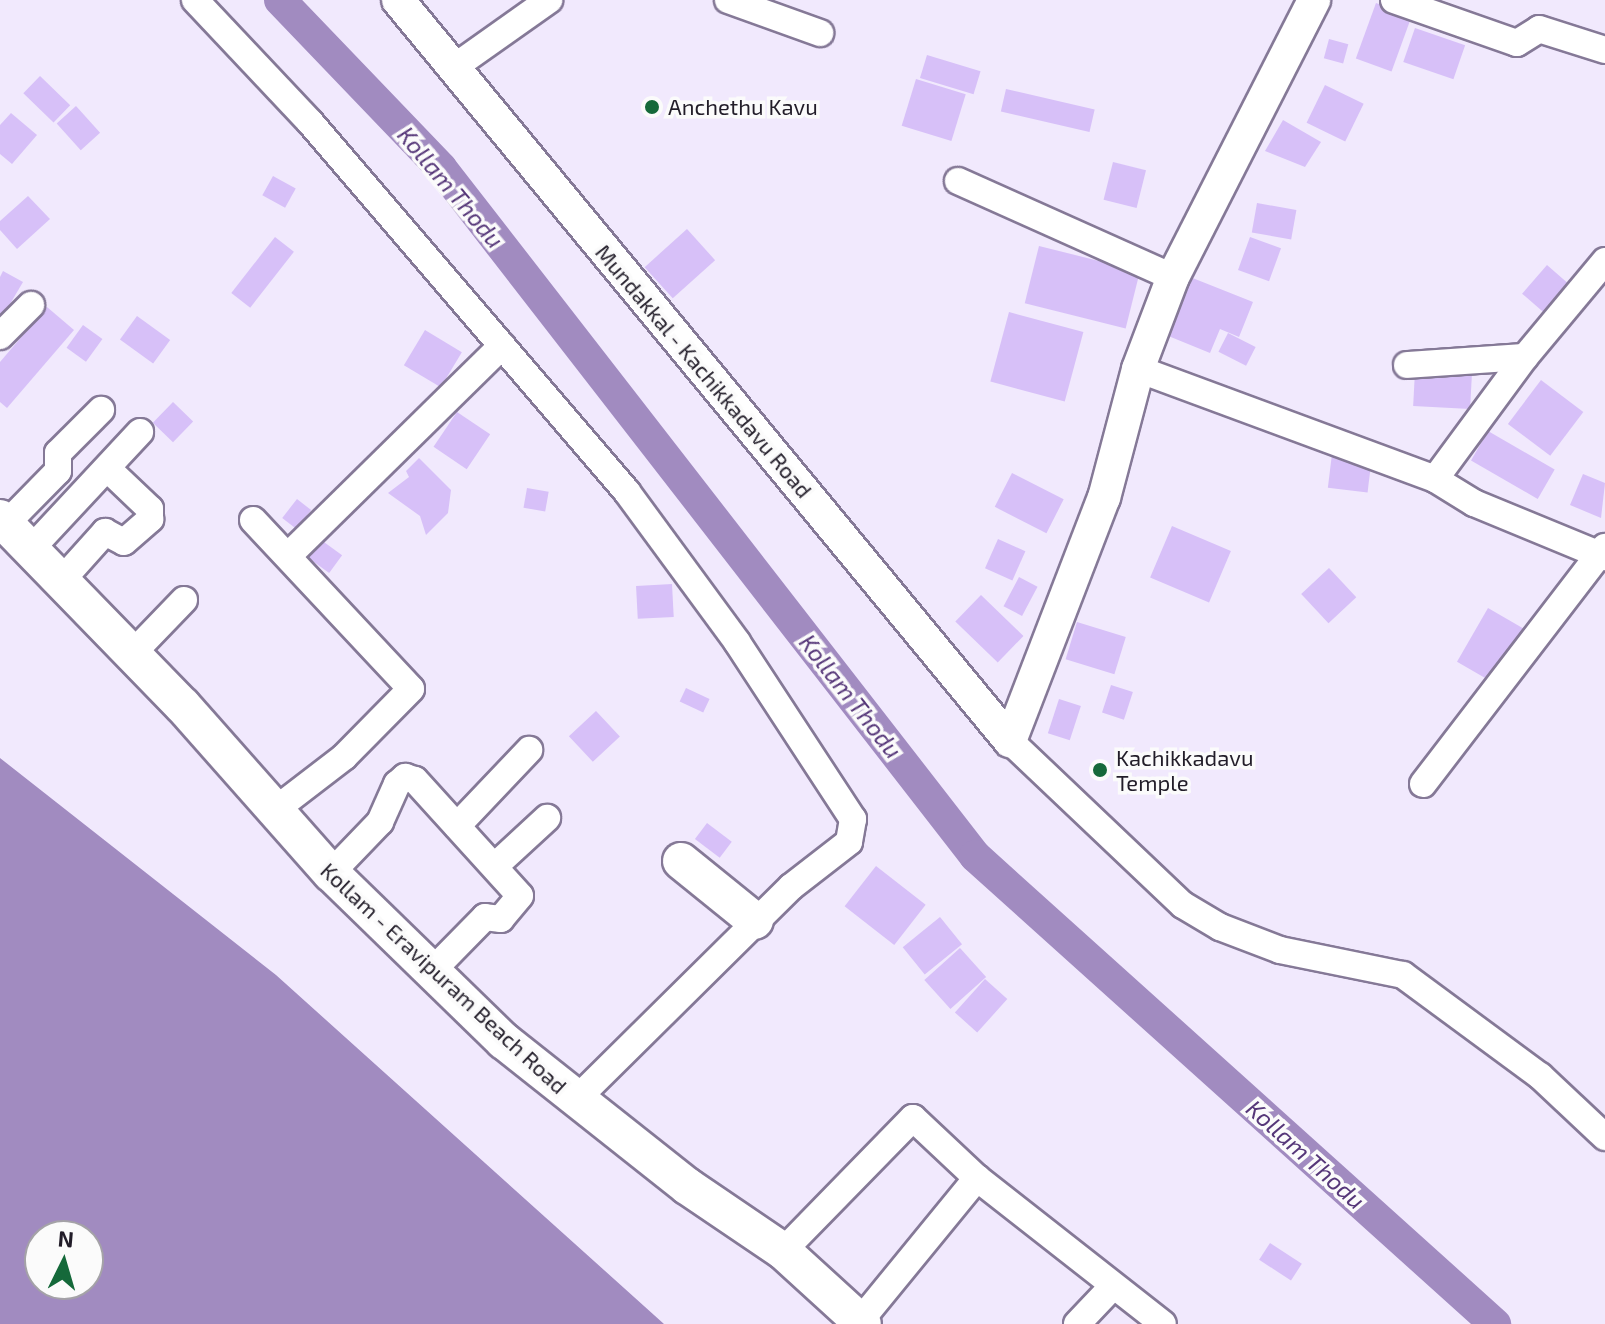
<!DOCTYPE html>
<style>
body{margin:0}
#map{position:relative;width:1605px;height:1324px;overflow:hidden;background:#f1e9fd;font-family:"Exo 2",sans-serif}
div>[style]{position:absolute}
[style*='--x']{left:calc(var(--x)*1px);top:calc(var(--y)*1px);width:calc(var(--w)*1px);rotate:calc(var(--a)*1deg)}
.water>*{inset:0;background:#a18bc0}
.canal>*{height:32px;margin:-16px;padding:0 16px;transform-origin:16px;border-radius:16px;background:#a18bc0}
.building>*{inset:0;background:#d7c0f8;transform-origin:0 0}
.roads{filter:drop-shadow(2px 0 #857997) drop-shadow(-2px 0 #857997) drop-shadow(0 2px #857997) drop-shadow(0 -2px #857997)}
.minor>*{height:26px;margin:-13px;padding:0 13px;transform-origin:13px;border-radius:13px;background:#fff}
.tertiary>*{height:32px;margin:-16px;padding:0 16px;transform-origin:16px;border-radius:16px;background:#fff}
.secondary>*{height:36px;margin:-18px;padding:0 18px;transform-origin:18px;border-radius:18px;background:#fff}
.dots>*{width:22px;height:22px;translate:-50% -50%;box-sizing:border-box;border:4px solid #fbfbfb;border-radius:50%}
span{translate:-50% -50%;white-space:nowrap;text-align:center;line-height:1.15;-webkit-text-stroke:7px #fbfbfb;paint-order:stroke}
.poi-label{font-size:22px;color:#221d29}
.left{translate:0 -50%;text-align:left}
.street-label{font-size:22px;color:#221d29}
.water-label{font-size:24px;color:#563779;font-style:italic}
.north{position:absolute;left:24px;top:1220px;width:80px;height:80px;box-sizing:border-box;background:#fbfbfb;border:2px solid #a4a2a7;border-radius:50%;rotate:5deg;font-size:22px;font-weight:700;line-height:32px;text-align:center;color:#221d29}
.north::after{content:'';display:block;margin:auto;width:28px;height:36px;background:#15693a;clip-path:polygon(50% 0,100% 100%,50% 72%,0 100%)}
</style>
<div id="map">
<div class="water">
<i style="clip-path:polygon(evenodd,0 758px,276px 975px,664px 1324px,0 1324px,0 758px,40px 1236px,88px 1236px,88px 1284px,40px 1284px,40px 1236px)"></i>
</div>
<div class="canal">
<i style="--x:280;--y:0;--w:233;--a:46.2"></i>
<i style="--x:441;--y:168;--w:871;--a:52.18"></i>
<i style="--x:975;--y:856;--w:700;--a:41.99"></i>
</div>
<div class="building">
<i style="left:1376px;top:3px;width:38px;height:59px;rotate:20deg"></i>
<i style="left:1415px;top:28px;width:53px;height:36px;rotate:19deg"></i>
<i style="left:1329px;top:39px;width:20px;height:20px;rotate:15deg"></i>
<i style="left:927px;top:55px;width:56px;height:24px;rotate:17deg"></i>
<i style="left:40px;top:76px;width:42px;height:24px;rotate:44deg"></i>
<i style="left:916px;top:79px;width:52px;height:49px;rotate:17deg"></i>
<i style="left:1325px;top:85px;width:43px;height:42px;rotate:26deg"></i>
<i style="left:1006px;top:89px;width:91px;height:23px;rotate:13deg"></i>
<i style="left:76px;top:106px;width:36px;height:26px;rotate:48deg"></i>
<i style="clip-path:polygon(11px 113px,37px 135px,12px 164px,0 154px,0 125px)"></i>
<i style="clip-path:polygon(1283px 120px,1321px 142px,1305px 167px,1265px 151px)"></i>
<i style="left:1113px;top:162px;width:34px;height:39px;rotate:14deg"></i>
<i style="left:273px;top:176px;width:26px;height:22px;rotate:29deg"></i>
<i style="clip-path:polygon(28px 196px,50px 219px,17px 249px,0 230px,0 221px)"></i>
<i style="left:1257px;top:203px;width:40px;height:30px;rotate:10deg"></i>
<i style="left:687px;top:229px;width:42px;height:57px;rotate:48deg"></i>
<i style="left:275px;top:237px;width:24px;height:71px;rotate:38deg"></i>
<i style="left:1250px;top:237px;width:33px;height:35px;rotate:20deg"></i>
<i style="left:1039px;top:246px;width:104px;height:59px;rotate:14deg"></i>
<i style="left:1547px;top:265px;width:30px;height:38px;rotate:41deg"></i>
<i style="clip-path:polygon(3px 271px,23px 282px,0 321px,0 277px)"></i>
<i style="clip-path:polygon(1185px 275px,1253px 302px,1239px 337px,1220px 329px,1210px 353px,1161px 333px)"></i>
<i style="clip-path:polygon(47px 307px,74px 330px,7px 408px,0 402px,0 362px)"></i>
<i style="left:1009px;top:312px;width:77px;height:72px;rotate:15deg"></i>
<i style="left:137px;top:316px;width:41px;height:29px;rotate:36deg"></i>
<i style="left:83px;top:325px;width:24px;height:28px;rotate:36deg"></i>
<i style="left:425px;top:330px;width:43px;height:41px;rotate:31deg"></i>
<i style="left:1228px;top:333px;width:31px;height:21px;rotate:27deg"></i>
<i style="left:1415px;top:371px;width:57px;height:35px;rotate:3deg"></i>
<i style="left:1541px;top:380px;width:53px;height:55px;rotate:37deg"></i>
<i style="left:173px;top:402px;width:28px;height:29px;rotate:44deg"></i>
<i style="left:457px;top:412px;width:40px;height:42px;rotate:34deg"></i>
<i style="left:1488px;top:431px;width:77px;height:34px;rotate:30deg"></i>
<i style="left:1332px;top:454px;width:40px;height:34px;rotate:7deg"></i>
<i style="clip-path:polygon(419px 458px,451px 490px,448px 513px,426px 535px,420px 516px,388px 493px,409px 477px,406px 471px)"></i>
<i style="left:1012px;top:473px;width:58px;height:38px;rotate:27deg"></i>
<i style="clip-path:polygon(1583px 474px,1605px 483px,1601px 518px,1570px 505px)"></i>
<i style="left:527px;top:488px;width:22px;height:20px;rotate:10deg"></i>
<i style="left:297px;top:499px;width:18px;height:24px;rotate:38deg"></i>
<i style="left:1172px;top:526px;width:64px;height:56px;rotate:23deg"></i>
<i style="left:317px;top:537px;width:31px;height:22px;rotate:36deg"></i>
<i style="left:998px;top:539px;width:30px;height:32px;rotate:24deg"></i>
<i style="left:1329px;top:568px;width:40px;height:38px;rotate:47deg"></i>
<i style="left:1019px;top:577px;width:21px;height:33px;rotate:28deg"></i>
<i style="left:672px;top:584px;width:33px;height:36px;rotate:87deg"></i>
<i style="left:981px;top:595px;width:59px;height:37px;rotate:44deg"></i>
<i style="left:1488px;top:608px;width:48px;height:62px;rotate:30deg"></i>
<i style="left:1077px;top:622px;width:51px;height:39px;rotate:17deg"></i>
<i style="left:1111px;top:685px;width:23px;height:29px;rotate:18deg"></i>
<i style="left:686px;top:688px;width:26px;height:15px;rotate:25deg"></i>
<i style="left:1059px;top:699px;width:23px;height:36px;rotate:18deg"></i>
<i style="left:596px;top:711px;width:35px;height:37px;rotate:47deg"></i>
<i style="left:707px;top:823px;width:31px;height:20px;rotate:37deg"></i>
<i style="left:876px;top:866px;width:63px;height:51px;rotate:38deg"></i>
<i style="left:940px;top:917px;width:35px;height:48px;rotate:51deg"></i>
<i style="left:960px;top:948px;width:39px;height:48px;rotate:48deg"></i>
<i style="left:985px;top:979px;width:30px;height:45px;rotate:42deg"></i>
<i style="left:1270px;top:1243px;width:38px;height:20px;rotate:33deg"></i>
</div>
<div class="roads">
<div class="minor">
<i style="--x:195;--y:0;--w:168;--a:46.7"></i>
<i style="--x:310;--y:122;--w:487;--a:49.4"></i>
<i style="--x:627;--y:492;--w:186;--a:53.7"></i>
<i style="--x:737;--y:642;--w:212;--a:56.8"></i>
<i style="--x:853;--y:819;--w:23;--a:100"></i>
<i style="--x:849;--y:842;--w:73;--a:142.2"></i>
<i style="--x:791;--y:887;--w:304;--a:135.3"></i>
<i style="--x:728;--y:0;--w:98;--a:19.7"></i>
<i style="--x:1394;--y:0;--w:130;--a:19.3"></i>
<i style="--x:1517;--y:43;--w:26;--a:-32"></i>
<i style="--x:1539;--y:29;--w:69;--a:17.7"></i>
<i style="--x:453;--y:68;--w:118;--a:-35.3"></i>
<i style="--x:958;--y:181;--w:235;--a:24.1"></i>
<i style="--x:0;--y:336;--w:44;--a:-45"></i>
<i style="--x:1407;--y:365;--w:118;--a:-3.9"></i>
<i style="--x:1138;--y:369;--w:317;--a:20.3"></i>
<i style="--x:1435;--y:479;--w:46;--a:31.6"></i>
<i style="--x:1474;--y:503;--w:142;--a:22.4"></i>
<i style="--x:1435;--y:479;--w:152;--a:-53.6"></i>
<i style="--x:1525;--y:357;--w:125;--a:-50.2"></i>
<i style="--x:253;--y:520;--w:231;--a:46.9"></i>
<i style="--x:411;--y:689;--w:95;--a:134.6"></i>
<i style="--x:344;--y:757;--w:87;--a:142.5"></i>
<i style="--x:6;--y:524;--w:74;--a:-45.5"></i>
<i style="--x:58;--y:471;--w:18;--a:-90"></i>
<i style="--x:58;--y:453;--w:61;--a:-45"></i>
<i style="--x:31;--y:549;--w:160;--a:-47"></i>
<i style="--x:288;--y:556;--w:300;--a:-44.5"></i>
<i style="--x:61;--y:581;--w:66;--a:-48.1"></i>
<i style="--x:105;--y:532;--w:21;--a:28"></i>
<i style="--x:124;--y:542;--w:35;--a:-41"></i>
<i style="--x:150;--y:519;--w:10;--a:-90"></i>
<i style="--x:150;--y:509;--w:59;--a:-136.4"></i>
<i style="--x:132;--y:654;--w:75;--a:-46.1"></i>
<i style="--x:1010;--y:741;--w:238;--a:43.5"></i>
<i style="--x:1183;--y:905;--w:43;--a:30.7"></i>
<i style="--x:1220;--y:927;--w:64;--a:21"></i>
<i style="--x:1280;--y:950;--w:126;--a:11.5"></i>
<i style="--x:1403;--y:975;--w:170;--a:36.4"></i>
<i style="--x:1540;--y:1076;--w:89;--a:43.2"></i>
<i style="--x:1423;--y:784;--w:299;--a:-52.5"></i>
<i style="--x:457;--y:826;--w:105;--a:-46.5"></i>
<i style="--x:495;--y:866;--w:71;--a:-42.7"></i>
<i style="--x:331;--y:873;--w:71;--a:-46.1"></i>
<i style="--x:380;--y:822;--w:42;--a:-65.9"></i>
<i style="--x:397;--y:784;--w:11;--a:-41"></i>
<i style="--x:405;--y:777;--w:10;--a:17"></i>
<i style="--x:415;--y:780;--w:156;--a:47.8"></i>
<i style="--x:520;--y:896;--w:30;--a:130"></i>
<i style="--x:501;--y:919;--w:16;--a:-173"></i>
<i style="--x:485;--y:917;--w:74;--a:134.5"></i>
<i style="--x:783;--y:1251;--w:186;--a:-45.7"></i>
<i style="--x:913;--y:1118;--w:88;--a:43.2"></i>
<i style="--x:977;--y:1178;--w:236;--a:38.1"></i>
<i style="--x:860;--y:1321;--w:185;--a:-50.7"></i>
<i style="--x:1077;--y:1324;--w:52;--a:-46.5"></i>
</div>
<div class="tertiary">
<i style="--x:398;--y:0;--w:961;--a:50.45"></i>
<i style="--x:1010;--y:741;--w:261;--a:-68.9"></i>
<i style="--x:1104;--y:498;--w:133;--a:-75.2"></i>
<i style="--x:1138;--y:369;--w:98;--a:-69.2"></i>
<i style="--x:1173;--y:277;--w:311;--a:-63"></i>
</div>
<div class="secondary">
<i style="--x:0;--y:518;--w:262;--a:45.8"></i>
<i style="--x:183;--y:706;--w:223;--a:48.5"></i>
<i style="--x:331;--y:873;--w:241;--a:44.2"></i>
<i style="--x:504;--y:1041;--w:233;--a:38.4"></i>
<i style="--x:687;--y:1186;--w:116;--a:34.1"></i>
<i style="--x:783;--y:1251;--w:108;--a:42.4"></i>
<i style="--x:681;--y:861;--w:95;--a:39"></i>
</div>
</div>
<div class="dots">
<i style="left:652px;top:107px;background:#15693a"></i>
<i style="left:1100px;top:770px;background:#15693a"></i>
</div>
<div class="poi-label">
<span class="left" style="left:668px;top:107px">Anchethu Kavu</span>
<span class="left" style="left:1116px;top:770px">Kachikkadavu<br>Temple</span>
</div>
<div class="street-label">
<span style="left:704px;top:371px;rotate:50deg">Mundakkal - Kachikkadavu Road</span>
<span style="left:444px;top:978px;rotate:43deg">Kollam - Eravipuram Beach Road</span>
</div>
<div class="water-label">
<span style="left:451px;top:187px;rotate:50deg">Kollam Thodu</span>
<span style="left:851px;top:696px;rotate:52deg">Kollam Thodu</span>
<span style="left:1306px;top:1154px;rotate:42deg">Kollam Thodu</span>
</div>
<div class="north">N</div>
</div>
